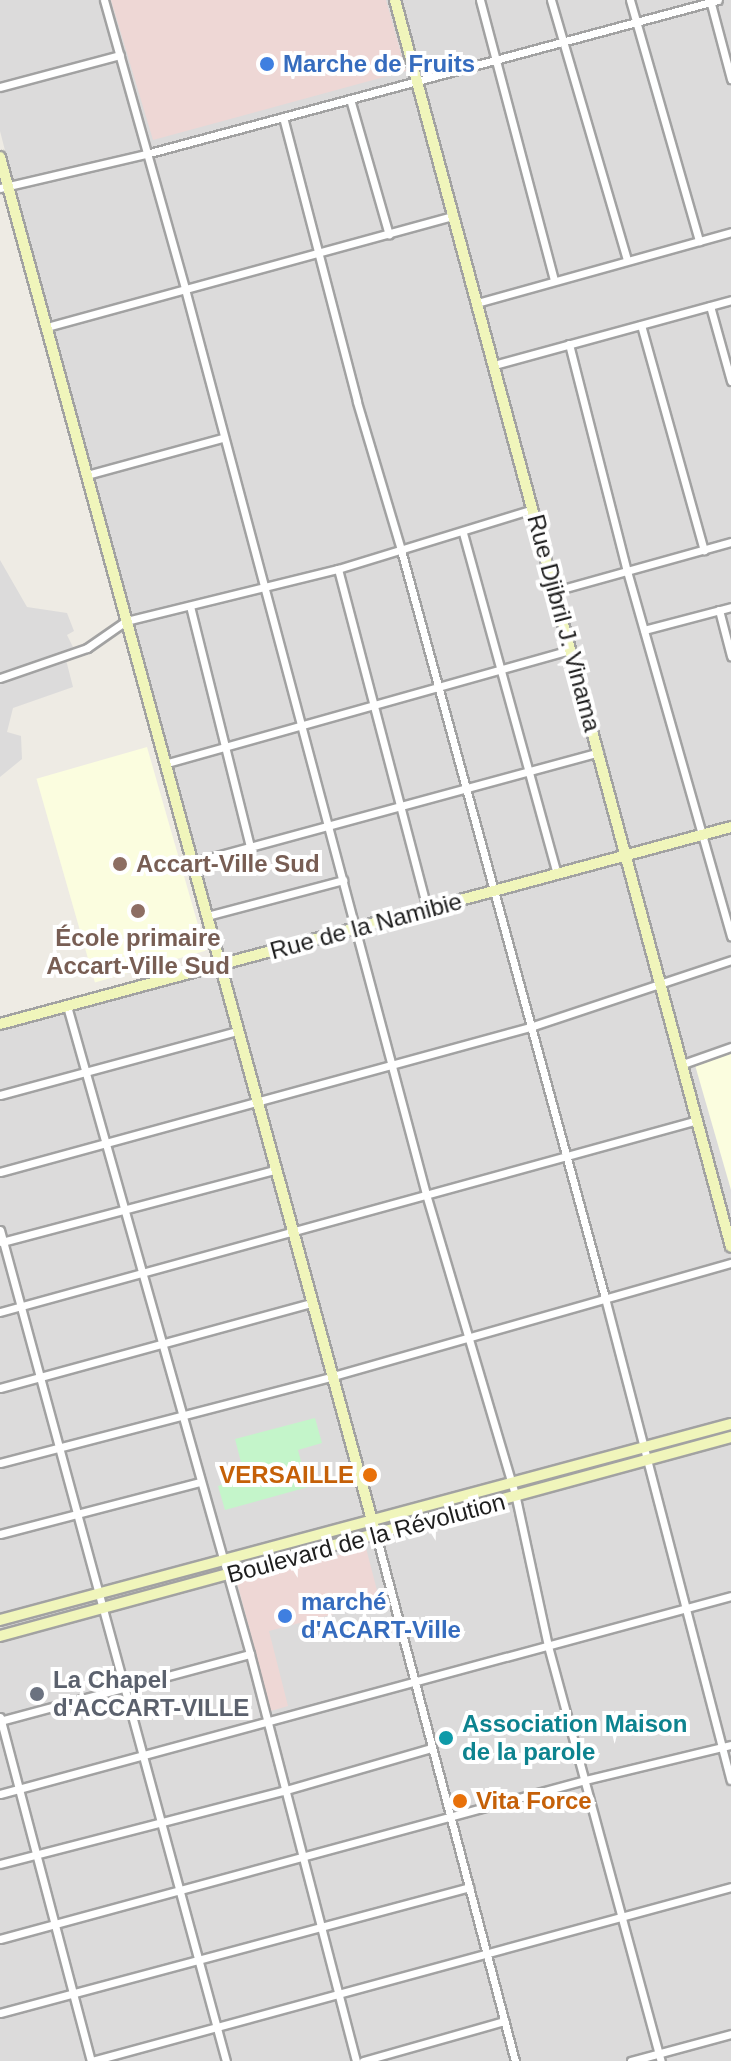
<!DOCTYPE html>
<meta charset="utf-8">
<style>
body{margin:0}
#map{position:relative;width:731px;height:2061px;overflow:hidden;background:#eeebe4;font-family:Arial,sans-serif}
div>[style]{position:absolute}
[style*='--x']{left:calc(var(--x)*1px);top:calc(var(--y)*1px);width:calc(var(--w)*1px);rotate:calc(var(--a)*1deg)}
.residential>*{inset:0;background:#dcdbdb}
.commercial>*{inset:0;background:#eed7d5}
.education>*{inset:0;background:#fbfddf;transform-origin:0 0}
.park>*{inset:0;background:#c4f5ca}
.roads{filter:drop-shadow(2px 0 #a2a2a2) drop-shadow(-2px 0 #a2a2a2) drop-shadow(0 2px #a2a2a2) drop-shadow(0 -2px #a2a2a2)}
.street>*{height:7px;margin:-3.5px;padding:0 3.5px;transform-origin:3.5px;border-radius:3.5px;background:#fff}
.secondary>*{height:10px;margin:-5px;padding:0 5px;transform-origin:5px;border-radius:5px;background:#f0f5bb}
.dots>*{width:22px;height:22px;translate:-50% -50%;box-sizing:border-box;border:4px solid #fff;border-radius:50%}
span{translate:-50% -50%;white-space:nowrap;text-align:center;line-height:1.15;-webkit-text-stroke:8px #fff;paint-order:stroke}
.shop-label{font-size:24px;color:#366cbe;font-weight:700}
.left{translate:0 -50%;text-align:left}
.street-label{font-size:24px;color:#1e1e1e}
.education-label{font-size:24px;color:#785e54;font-weight:700}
.food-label{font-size:24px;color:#c56008;font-weight:700}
.right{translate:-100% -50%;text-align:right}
.worship-label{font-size:24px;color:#5b616d;font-weight:700}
.culture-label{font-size:24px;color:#0d838f;font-weight:700}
</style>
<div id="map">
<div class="residential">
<i style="clip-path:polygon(0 0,731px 0,731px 2061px,0 2061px,0 1018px,213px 961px,0 131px)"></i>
<i style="clip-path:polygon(0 560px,27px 607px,67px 613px,74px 631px,67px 635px,73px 647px,64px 652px,73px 687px,13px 708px,7px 732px,21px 736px,22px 759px,0 777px)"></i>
</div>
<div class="commercial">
<i style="clip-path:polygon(111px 0,386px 0,406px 71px,153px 140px)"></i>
<i style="clip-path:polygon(366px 1548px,380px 1602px,269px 1631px,288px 1706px,271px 1711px,237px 1582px)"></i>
</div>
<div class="education">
<i style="left:147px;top:747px;width:212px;height:115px;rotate:74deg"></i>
<i style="clip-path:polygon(731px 1053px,731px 1190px,695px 1065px)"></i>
</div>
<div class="park">
<i style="clip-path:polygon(315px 1418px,322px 1443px,298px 1450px,308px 1487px,225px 1510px,218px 1486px,245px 1478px,235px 1439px)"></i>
</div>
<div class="roads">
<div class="street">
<i style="--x:104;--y:0;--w:300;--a:74.3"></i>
<i style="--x:185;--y:289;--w:937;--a:75.09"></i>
<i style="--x:426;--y:1194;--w:317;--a:73.5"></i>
<i style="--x:516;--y:1498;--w:151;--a:77.8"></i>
<i style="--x:548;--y:1646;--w:430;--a:74.8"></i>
<i style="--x:480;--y:0;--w:290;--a:75.2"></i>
<i style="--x:551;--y:0;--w:271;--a:73.7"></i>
<i style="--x:630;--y:0;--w:251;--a:74"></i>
<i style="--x:710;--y:0;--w:82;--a:75.1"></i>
<i style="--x:0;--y:87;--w:124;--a:-14.9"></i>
<i style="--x:350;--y:99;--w:141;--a:74"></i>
<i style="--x:283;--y:117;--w:294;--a:75.4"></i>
<i style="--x:357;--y:402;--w:154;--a:73.4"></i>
<i style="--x:401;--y:550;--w:775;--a:74.74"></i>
<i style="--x:605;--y:1298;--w:498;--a:75.4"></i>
<i style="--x:0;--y:188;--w:150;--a:-13.1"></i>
<i style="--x:146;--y:154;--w:592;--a:-15.07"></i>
<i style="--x:477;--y:303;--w:264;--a:-15.6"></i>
<i style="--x:710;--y:306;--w:78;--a:74.4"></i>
<i style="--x:641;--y:325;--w:234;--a:74.4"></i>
<i style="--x:47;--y:327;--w:422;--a:-15.3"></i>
<i style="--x:569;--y:344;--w:234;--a:75.7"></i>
<i style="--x:627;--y:571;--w:380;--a:74.1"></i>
<i style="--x:494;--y:365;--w:246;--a:-15.3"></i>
<i style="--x:87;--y:475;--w:140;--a:-15.3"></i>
<i style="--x:463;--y:533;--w:354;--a:74.6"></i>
<i style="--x:338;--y:569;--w:351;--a:75.3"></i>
<i style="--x:555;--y:591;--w:183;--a:-15.6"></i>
<i style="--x:190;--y:606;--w:248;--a:76"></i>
<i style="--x:719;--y:610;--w:48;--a:75.4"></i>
<i style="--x:644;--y:630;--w:90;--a:-14.8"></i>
<i style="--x:0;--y:678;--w:92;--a:-19"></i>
<i style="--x:87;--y:648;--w:47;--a:-34.7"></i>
<i style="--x:126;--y:621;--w:218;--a:-13.8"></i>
<i style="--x:338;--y:569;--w:204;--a:-17.1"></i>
<i style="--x:164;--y:764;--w:422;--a:-15.7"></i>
<i style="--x:191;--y:863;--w:423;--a:-15.2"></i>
<i style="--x:207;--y:916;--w:141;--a:-14.8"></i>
<i style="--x:67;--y:1006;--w:673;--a:74.23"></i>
<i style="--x:250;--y:1654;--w:421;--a:75.4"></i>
<i style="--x:683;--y:1064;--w:51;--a:-19.5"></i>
<i style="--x:0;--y:1095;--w:245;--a:-15.1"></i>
<i style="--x:0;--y:1172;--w:549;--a:-15.3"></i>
<i style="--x:530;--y:1027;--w:212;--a:-18.4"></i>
<i style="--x:0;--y:1230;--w:861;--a:74.79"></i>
<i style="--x:2;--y:1242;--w:281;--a:-14.8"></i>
<i style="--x:0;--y:1312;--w:724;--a:-15.38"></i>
<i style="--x:0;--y:1388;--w:321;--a:-15.3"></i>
<i style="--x:0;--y:1463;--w:341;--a:-14.6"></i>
<i style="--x:330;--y:1377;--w:417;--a:-15.9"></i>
<i style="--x:0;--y:1534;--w:207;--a:-14.6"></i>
<i style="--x:376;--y:1535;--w:544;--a:75.2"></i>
<i style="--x:0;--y:1717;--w:356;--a:75.2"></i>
<i style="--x:0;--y:1721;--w:259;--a:-15"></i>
<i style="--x:0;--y:1794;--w:757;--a:-15.16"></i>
<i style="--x:0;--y:1864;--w:292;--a:-14.5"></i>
<i style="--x:283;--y:1791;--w:154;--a:-16.2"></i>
<i style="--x:0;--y:1939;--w:606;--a:-15.21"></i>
<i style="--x:585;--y:1780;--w:150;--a:-13.5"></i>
<i style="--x:0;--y:2013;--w:486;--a:-15"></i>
<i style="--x:92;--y:2061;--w:662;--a:-15.23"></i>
<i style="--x:363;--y:2061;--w:147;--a:-15.8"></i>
<i style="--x:631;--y:2061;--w:104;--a:-15.1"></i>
</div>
<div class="secondary">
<i style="--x:395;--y:0;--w:1291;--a:74.92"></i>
<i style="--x:0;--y:157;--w:1428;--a:74.74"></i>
<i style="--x:0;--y:1024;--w:757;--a:-15.08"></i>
<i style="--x:0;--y:1620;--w:757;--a:-15.01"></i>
<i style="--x:0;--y:1636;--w:758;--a:-15.23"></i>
</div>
</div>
<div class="dots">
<i style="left:267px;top:64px;background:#3f7fe0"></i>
<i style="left:120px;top:864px;background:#8d6e63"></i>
<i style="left:138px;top:911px;background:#8d6e63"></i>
<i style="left:370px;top:1475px;background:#e8710a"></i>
<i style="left:285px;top:1616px;background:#3f7fe0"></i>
<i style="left:37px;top:1694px;background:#6b7280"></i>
<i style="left:446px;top:1738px;background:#0f9aa8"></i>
<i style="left:460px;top:1801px;background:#e8710a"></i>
</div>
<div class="shop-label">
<span class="left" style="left:283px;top:64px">Marche de Fruits</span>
<span class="left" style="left:301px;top:1616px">marché<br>d'ACART-Ville</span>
</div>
<div class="street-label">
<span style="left:564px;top:623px;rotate:75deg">Rue Djibril J. Vinama</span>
<span style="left:366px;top:926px;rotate:-15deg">Rue de la Namibie</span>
<span style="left:366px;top:1538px;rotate:-15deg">Boulevard de la Révolution</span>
</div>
<div class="education-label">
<span class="left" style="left:136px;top:864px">Accart-Ville Sud</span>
<span style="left:138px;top:952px">École primaire<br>Accart-Ville Sud</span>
</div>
<div class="food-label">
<span class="right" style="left:354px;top:1475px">VERSAILLE</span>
<span class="left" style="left:476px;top:1801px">Vita Force</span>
</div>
<div class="worship-label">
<span class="left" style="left:53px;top:1694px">La Chapel<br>d'ACCART-VILLE</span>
</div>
<div class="culture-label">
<span class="left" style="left:462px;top:1738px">Association Maison<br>de la parole</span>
</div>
</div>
